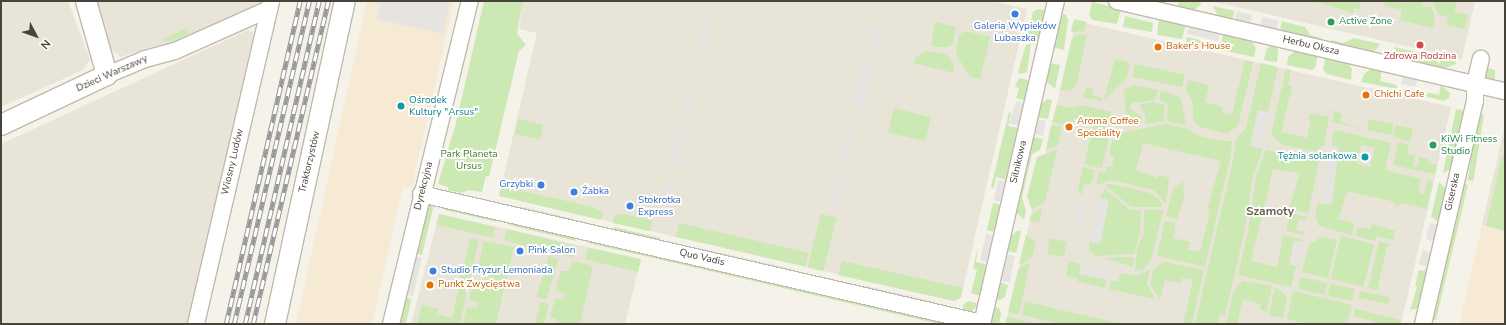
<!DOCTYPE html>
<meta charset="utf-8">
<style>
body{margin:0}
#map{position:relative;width:1506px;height:325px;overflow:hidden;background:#f4f2e9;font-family:"Nunito Sans",sans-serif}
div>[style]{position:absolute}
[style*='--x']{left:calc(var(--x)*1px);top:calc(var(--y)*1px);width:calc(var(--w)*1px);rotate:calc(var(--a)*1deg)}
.residential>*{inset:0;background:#e8e4d7}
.commercial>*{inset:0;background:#f6ead5}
.green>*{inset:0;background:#cce8b3;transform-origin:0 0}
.round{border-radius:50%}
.parking>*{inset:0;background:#e6e4e1;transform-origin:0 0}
.roads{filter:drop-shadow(1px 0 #c0baac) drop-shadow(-1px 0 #c0baac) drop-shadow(0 1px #c0baac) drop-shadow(0 -1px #c0baac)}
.minor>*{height:16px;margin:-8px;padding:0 8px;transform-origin:8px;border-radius:8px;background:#fff}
.tertiary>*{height:20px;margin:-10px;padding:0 10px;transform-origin:10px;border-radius:10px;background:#fff}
.rail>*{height:4.5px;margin-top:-2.25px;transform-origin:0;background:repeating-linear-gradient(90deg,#fff 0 9px,#989898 0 18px);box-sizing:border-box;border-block:1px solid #989898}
.dots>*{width:11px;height:11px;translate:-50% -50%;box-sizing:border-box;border:2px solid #fff;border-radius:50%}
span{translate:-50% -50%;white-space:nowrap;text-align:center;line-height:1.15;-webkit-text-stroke:3.5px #fff;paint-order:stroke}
.leisure-label{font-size:10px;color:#27864d}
.left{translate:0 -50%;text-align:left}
.shop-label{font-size:10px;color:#366cbe}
.right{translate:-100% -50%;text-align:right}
.street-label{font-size:10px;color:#484338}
.food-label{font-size:10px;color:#c56008}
.health-label{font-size:10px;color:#be3a42}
.culture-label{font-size:10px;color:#0d838f}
.park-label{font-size:10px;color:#437a2b}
.quarter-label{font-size:12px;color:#6b624f;font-weight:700}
.frame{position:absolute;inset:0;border:2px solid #484338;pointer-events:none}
.north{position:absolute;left:16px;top:16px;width:40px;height:40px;-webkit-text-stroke:3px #fff;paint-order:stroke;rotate:131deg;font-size:11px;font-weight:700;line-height:16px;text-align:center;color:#484338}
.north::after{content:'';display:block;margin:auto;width:14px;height:18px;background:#484338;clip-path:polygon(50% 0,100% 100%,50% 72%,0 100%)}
</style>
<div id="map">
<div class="residential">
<i style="clip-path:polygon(1px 1px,68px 1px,90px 60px,83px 70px,1px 107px)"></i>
<i style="clip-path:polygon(95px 1px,265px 1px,173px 46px,154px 46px,121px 57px,111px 50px)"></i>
<i style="clip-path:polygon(523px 1px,993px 1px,1027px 9px,961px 297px,954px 301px,499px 196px,537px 33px,519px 29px)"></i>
<i style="clip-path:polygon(1211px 1px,1475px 1px,1462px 59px)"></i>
<i style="clip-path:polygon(1076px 21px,1451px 107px,1401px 324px,1006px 324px)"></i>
<i style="clip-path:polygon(248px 30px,255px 34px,188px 324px,1px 324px,1px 144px)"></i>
<i style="clip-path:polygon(1505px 125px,1505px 231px,1482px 225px)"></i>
<i style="clip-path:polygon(439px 214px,641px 259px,625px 324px,411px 324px)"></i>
</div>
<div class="commercial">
<i style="clip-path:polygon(367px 1px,454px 1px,412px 187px,403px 186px,372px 324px,296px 324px)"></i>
<i style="clip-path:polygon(1482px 226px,1505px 231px,1505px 324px,1459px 324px)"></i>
</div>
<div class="green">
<i style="clip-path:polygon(484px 1px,523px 1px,517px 33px,526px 45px,519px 51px,489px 177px,486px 176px,482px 192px,469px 190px,461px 193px,448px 190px,448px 187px,438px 184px,456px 123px)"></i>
<i style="clip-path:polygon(1179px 1px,1193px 1px,1202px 3px,1194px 11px,1177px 8px)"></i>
<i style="clip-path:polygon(1313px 1px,1361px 1px,1359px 9px,1354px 8px,1353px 13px)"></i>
<i style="clip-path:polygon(1385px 1px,1406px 3px,1406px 1px,1423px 1px,1422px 7px,1431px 7px,1435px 16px,1433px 28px,1400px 20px,1402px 10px,1384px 6px)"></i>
<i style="clip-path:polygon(1432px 1px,1457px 1px,1454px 12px,1468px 15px,1464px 29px,1446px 25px,1448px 17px,1438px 14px)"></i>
<i style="clip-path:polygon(1092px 2px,1121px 9px,1117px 24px,1092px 20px,1089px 15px)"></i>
<i style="clip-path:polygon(1213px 6px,1235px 11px,1232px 20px,1218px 16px)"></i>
<i style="clip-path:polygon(1038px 9px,1047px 11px,1040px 42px,1027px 38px,1033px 12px)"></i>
<i style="clip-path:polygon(1063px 14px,1066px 15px,1068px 20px,1064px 50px,1053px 47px)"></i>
<i style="clip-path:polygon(1125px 16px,1153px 23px,1152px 32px,1123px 27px)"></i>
<i style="clip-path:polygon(1159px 18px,1186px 24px,1182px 39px,1157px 35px)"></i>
<i style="clip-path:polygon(1074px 19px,1087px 22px,1084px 32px,1078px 31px,1073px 33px,1071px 31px)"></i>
<i style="clip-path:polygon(1282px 21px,1305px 27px,1310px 35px,1321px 38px,1322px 41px,1280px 31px)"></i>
<i style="clip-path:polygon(935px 22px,956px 27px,953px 43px,949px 47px,935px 47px,931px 44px)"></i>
<i style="clip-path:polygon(187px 28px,189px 33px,172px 41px,163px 42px,163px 39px)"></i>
<i style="clip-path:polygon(965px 31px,990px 37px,980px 79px,970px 77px,956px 54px,959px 35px)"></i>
<i style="clip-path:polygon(1223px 33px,1251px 40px,1256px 48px,1254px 57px,1221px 50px)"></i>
<i style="clip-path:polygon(1079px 34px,1087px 36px,1076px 86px,1069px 91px,1060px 90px,1072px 38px)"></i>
<i style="clip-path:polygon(1187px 37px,1216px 44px,1217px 47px,1186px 42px)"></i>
<i style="clip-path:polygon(1354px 38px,1380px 44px,1376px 50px,1369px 52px,1330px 43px,1332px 40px,1343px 43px)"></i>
<i style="clip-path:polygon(1031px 44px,1027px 72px,1020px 74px,1018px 72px,1026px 45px)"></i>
<i style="clip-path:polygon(1271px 45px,1276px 46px,1278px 51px,1277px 62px,1264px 60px,1266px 50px)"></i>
<i style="clip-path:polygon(1394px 47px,1455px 61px,1456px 64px,1442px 69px,1398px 58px)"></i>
<i style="clip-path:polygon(927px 51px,946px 54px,954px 64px,954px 73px,914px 63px,917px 56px)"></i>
<i style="clip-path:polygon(1295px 51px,1318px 55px,1315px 68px,1311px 70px,1287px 65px,1288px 57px)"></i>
<i style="clip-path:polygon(1326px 56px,1349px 64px,1352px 69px,1351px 80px,1327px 74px,1323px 69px)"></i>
<i style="clip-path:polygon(1115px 59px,1130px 63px,1127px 78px,1104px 100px)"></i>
<i style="clip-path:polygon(1245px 60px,1253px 62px,1238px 125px,1227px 134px,1199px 127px,1193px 119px,1193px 102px,1186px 91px,1188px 80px,1209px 85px,1205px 102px,1223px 107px,1222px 113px,1232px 115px)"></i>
<i style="clip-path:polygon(1050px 63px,1060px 65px,1055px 89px,1047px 82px)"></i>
<i style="clip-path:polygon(1261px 63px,1278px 67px,1268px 112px,1258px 110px,1250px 146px,1263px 149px,1253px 176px,1244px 233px,1225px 316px,1220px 315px,1218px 324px,1195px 324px,1234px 156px,1236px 139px,1246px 128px)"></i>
<i style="left:1135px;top:64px;width:51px;height:13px;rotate:12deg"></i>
<i style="clip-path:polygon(1484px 67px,1495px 70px,1495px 81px,1485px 79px,1482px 74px)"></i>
<i style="clip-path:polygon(1372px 68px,1382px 69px,1380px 81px,1397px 85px,1397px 89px,1361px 82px,1364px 74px)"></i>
<i style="clip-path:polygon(1286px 69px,1291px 70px,1288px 85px,1292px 86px,1281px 132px,1307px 138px,1311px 120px,1308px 119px,1310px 113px,1329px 117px,1324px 145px,1315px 151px,1283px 145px,1271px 135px)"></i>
<i style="clip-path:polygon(1019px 78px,1031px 81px,1026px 101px,1016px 98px,1019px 88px,1015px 86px)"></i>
<i style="clip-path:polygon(1134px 85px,1158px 90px,1155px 100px,1132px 103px,1129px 108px,1142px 117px,1141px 123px,1127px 126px,1124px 90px)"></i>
<i style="clip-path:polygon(1441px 85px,1450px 93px,1449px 98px,1444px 101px,1417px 94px,1418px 90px,1439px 95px)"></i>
<i style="clip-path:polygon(1087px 87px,1093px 89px,1092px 95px,1102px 98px,1101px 101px,1083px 97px)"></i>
<i style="clip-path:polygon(1161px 90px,1181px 98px,1186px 125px,1167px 121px,1168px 103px,1159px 100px)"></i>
<i style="clip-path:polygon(1047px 99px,1052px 100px,1048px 119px,1037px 117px,1041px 104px)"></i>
<i style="clip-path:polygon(1152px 102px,1165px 105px,1164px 121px,1145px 124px,1146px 116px,1139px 105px)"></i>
<i style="clip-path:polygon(1057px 105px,1070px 108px,1082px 105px,1111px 112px,1107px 128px,1111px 129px,1102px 168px,1084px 164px,1094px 124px,1067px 121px,1066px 125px,1052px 122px)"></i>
<i style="left:894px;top:108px;width:38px;height:25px;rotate:14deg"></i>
<i style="clip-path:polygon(1456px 109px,1466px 111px,1452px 168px,1443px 173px)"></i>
<i style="clip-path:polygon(1331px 110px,1342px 114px,1340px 122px,1363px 129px,1332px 122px,1334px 115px)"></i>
<i style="clip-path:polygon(1009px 112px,1011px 113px,1008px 126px,1020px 128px,1008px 180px,996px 177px,994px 188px,991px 187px)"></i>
<i style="left:1478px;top:114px;width:6px;height:67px;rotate:9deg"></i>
<i style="left:518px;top:119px;width:26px;height:15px;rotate:13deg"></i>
<i style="left:1369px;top:119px;width:25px;height:11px;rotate:12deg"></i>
<i style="clip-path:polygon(1166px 124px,1189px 129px,1199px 136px,1222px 141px,1232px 141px,1231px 155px,1205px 267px,1157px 256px,1165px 221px,1176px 223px,1173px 238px,1190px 242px,1188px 250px,1200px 252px,1210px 211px,1207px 210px,1221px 161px,1143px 143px,1136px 170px,1157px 178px,1159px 175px,1169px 178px,1166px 204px,1154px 190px,1111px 180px,1096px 185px,1099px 172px,1105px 173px,1107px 166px,1112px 167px,1114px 157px,1109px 155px,1114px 134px)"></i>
<i style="clip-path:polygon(1051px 125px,1062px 127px,1058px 145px,1046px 150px)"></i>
<i style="clip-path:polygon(1396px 125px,1413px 129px,1410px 142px,1393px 136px)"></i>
<i style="clip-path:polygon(evenodd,1334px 130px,1391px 143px,1385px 170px,1421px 179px,1418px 192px,1424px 194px,1428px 180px,1433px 182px,1427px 209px,1401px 203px,1400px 206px,1394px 205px,1395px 202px,1348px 191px,1338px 219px,1354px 223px,1352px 235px,1319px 226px,1315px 216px,1318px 203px,1325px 205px,1338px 147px,1331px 146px,1334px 130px,1361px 145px,1375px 148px,1370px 167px,1356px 164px,1361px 145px)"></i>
<i style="clip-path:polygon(1032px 137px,1043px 139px,1040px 150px,1032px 154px,1022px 197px,1026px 211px,1024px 220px,1016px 212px)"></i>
<i style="clip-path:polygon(1398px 142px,1409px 145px,1407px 154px,1415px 156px,1413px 166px,1417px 167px,1419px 157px,1428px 159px,1428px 163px,1437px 165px,1435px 174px,1393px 165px)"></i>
<i style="clip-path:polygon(1057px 150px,1045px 202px,1032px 210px,1027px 197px,1037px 157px)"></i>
<i style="clip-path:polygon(1266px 150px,1319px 162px,1308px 213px,1289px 209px,1300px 173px,1273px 169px,1251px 261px,1277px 267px,1283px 235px,1302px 240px,1301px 242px,1294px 241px,1289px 264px,1296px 266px,1291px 287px,1238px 275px,1248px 232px,1256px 176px)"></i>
<i style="clip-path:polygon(1502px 155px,1505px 156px,1505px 231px,1486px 226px)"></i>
<i style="clip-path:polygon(1083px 167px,1095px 170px,1091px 185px,1084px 184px,1082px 195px,1078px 191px)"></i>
<i style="clip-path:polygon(1184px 181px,1183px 193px,1185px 194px,1177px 219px,1166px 216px,1173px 189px)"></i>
<i style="clip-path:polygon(1439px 182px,1446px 189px,1440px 222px,1431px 217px)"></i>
<i style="clip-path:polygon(1461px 183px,1468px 185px,1436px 320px,1430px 319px)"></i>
<i style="clip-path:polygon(1111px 184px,1150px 193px,1159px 199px,1163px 207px,1131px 207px,1105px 185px)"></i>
<i style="clip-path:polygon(501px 186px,592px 207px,603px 212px,601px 220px,499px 196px)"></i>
<i style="clip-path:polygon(1105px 189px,1130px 210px,1141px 210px,1140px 232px,1134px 254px,1095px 256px,1089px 250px,1089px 242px,1099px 244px,1109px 200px,1099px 198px)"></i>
<i style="left:993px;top:203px;width:9px;height:28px;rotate:13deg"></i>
<i style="clip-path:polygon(434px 204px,422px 255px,414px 253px,428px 205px)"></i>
<i style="clip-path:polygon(444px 204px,494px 218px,497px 222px,445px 210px)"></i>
<i style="clip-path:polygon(1042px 208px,1040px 222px,1029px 221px,1031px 215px)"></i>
<i style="clip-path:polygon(1144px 210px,1163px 210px,1163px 212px,1151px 260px,1144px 269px,1135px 271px,1137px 249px,1144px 233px)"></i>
<i style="clip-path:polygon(1290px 213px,1307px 217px,1306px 220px,1299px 219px,1296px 230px,1304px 232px,1303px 235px,1286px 231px)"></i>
<i style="left:439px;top:214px;width:58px;height:11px;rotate:13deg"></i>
<i style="clip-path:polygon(624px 214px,653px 221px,650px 231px,613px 223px,614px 215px)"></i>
<i style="left:821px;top:214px;width:16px;height:55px;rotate:14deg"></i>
<i style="clip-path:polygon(511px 222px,575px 238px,576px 241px,509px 225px)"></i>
<i style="left:679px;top:223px;width:133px;height:14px;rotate:13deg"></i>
<i style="clip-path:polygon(1372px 224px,1395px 231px,1393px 240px,1376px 236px,1375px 241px,1356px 236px,1358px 227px,1371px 229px)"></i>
<i style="clip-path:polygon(613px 227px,661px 238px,658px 241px,615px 231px)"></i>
<i style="left:507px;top:229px;width:71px;height:12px;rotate:14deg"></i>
<i style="clip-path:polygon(1017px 231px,1021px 231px,1016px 253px,1006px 251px,1009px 238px)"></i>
<i style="clip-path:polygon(1026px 235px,1036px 241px,1032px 257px,1019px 265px)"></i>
<i style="left:1341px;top:236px;width:34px;height:44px;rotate:14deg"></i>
<i style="clip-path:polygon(1321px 237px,1337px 240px,1328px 278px,1302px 272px,1309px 245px)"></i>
<i style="left:470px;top:238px;width:9px;height:28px;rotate:13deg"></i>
<i style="clip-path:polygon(1049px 238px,1067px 242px,1064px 256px,1048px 255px)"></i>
<i style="clip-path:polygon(592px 240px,951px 321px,950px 324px,939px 324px,588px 243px)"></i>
<i style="clip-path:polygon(484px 241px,514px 247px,496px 323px,498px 324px,463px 324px,467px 307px,477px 308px,477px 302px,469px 300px,474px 281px,481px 282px,485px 277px,476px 274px)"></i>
<i style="clip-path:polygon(1379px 241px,1392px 245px,1387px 246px,1377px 290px,1368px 288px)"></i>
<i style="clip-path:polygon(978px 247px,976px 262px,989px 265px,981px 296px,971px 293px,977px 270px,973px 268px)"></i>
<i style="clip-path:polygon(588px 248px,641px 259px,638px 272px,585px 259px)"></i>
<i style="left:549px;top:256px;width:10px;height:43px;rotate:17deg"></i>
<i style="clip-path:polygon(1133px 257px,1133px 267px,1105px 258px)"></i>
<i style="clip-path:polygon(572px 261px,593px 266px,580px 324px,558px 324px,556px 319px,550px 318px,555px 298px,562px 300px,565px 294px,556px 290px,561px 271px,570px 271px)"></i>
<i style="clip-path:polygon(842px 261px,963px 288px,961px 297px,954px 301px,838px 275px)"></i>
<i style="clip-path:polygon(1069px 261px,1081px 264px,1079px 274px,1107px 280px,1105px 288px,1077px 281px,1078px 278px,1066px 276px)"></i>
<i style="clip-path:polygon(1030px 262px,1019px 314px,1008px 312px,1018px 270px)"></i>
<i style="clip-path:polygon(1164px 262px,1204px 270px,1192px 324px,1183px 324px,1193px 280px,1182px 278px,1181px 283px,1165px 280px,1160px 301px,1150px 284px,1154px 269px)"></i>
<i style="clip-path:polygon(1425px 269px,1429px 270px,1419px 308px,1410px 310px,1417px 287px,1415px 286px,1419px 270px,1424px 271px)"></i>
<i class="round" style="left:460px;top:269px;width:12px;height:12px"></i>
<i style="clip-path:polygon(1150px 270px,1147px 284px,1155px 299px,1109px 289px,1111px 281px,1118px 282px,1120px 273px,1136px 276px)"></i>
<i style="left:1301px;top:277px;width:27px;height:12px;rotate:13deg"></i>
<i style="clip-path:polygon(1243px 281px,1272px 286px,1266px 314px,1265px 311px,1260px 310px,1261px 304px,1243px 299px,1237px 324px,1226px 324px,1234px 290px)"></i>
<i style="clip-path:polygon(999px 282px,1008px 285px,1005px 297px,1000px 300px,995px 299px)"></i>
<i style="clip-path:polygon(460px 284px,468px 286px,460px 324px,417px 324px,422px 305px,438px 309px,437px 314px,452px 318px)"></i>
<i style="left:1330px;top:284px;width:25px;height:12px;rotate:11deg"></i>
<i style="clip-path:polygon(1275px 287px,1287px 296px,1283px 318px,1269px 315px)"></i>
<i style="clip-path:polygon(1293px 291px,1352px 305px,1347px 324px,1309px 324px,1287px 319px)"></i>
<i style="left:1360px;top:291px;width:30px;height:7px;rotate:12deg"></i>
<i style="left:404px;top:297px;width:8px;height:28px;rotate:14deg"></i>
<i style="clip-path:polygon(968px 301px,979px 304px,972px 311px,961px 313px,964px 304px)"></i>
<i style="clip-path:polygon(1025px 301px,1061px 310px,1122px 324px,1060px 324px,1022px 315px)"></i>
<i style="left:540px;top:302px;width:9px;height:23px;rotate:13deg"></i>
<i style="clip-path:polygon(993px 307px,999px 308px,1001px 313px,999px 324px,989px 324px)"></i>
<i style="clip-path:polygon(1355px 309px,1401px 320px,1400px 324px,1382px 324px,1354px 316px)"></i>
<i style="clip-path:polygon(1007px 317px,1037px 324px,1005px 324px)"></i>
</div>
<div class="parking">
<i style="clip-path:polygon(440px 1px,450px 3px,443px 34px,377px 19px,380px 4px,370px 2px)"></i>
<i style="left:1237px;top:11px;width:16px;height:10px;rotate:15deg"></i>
<i style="left:1262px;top:17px;width:17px;height:10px;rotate:13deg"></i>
<i style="left:702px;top:21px;width:10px;height:26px;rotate:11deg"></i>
<i style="left:872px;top:23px;width:10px;height:26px;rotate:11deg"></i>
<i style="left:1189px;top:25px;width:32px;height:9px;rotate:13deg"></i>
<i style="left:862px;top:63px;width:10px;height:43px;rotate:11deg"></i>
<i style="clip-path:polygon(1403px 74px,1418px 78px,1415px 87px,1401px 84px)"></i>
<i style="left:685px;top:93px;width:10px;height:20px;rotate:11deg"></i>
<i style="left:1016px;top:101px;width:10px;height:23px;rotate:17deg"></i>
<i style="left:1258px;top:110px;width:10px;height:37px;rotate:11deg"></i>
<i style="left:1036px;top:119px;width:10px;height:15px;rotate:11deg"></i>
<i style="left:680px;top:120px;width:9px;height:21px;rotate:13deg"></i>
<i style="left:846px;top:133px;width:10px;height:30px;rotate:17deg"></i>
<i style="left:1331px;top:146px;width:8px;height:58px;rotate:7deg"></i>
<i style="left:673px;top:147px;width:10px;height:20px;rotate:11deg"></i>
<i style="left:836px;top:180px;width:9px;height:28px;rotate:18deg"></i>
<i style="left:998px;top:180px;width:10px;height:21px;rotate:11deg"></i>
<i style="left:665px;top:182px;width:10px;height:20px;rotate:11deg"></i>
<i style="left:1081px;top:198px;width:7px;height:25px;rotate:16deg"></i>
<i style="left:1099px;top:198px;width:10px;height:45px;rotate:11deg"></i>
<i style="clip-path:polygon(523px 207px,570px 218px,574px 224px,517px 211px)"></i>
<i style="left:1430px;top:223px;width:9px;height:17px;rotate:13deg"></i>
<i style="left:986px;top:234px;width:9px;height:27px;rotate:13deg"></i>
<i style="left:1294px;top:241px;width:7px;height:24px;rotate:8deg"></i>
<i style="clip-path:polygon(699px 248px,792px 269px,795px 275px,694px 251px)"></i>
<i style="left:1423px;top:250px;width:10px;height:15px;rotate:17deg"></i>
<i style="left:1005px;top:254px;width:10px;height:27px;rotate:11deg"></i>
<i style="left:413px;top:256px;width:9px;height:39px;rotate:13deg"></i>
<i style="left:1081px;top:264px;width:29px;height:10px;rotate:12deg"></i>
<i style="left:862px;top:285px;width:72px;height:7px;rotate:13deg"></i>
</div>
<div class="roads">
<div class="minor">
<i style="--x:1117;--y:1;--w:398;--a:13.1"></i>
<i style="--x:107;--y:75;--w:41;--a:-22.8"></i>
<i style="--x:145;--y:59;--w:31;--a:-15"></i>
<i style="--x:175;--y:51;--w:103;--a:-24.1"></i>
<i style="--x:421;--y:194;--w:576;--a:12.95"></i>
<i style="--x:196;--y:324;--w:332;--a:-76.9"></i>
<i style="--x:391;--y:324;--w:333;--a:-76.3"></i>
<i style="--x:982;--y:324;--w:331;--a:-77.1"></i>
<i style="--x:1423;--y:324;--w:229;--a:-76.9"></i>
<i style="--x:1475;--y:101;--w:17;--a:-90"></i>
<i style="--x:1475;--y:84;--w:26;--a:-77"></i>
</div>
<div class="tertiary">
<i style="--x:1;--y:125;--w:117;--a:-25.3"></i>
<i style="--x:107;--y:75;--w:77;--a:-105.8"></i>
<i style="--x:275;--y:324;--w:330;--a:-77.8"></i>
</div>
</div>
<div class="rail">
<i style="--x:226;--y:324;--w:331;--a:-77.1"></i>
<i style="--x:234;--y:324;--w:332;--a:-76.9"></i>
<i style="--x:245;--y:324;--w:331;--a:-77.1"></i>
<i style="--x:253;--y:324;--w:332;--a:-76.9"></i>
</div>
<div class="dots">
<i style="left:1015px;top:14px;background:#3f7fe0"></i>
<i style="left:1331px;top:22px;background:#2e9e5b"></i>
<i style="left:1420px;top:45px;background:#e0444e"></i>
<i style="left:1158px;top:47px;background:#e8710a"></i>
<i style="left:1366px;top:95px;background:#e8710a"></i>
<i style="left:401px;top:106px;background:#0f9aa8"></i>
<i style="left:1069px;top:127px;background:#e8710a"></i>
<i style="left:1433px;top:145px;background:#2e9e5b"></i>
<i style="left:1365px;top:157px;background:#0f9aa8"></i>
<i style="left:541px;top:185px;background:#3f7fe0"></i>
<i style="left:574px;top:192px;background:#3f7fe0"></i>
<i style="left:630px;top:206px;background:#3f7fe0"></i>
<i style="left:520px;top:251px;background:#3f7fe0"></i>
<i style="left:433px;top:271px;background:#3f7fe0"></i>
<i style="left:430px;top:285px;background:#e8710a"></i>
</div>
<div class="leisure-label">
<span class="left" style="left:1339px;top:22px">Active Zone</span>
<span class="left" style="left:1441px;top:145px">KiWi Fitness<br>Studio</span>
</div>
<div class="shop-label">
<span style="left:1015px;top:32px">Galeria Wypieków<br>Lubaszka</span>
<span class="right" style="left:533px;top:185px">Grzybki</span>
<span class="left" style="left:582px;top:192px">Żabka</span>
<span class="left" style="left:638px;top:206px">Stokrotka<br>Express</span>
<span class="left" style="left:528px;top:251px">Pink Salon</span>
<span class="left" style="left:441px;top:271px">Studio Fryzur Lemoniada</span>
</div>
<div class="street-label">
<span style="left:1311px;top:46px;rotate:13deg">Herbu Oksza</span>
<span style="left:112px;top:74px;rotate:-24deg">Dzieci Warszawy</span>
<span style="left:233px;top:162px;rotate:-77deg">Wiosny Ludów</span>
<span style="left:310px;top:162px;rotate:-77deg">Traktorzystów</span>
<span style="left:1019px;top:162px;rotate:-77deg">Silnikowa</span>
<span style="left:424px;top:186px;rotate:-76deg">Dyrekcyjna</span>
<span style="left:1453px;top:192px;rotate:-77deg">Giserska</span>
<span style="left:702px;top:258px;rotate:13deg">Quo Vadis</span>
</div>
<div class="food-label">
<span class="left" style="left:1166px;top:47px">Baker's House</span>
<span class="left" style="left:1374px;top:95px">Chichi Cafe</span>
<span class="left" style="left:1077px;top:127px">Aroma Coffee<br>Speciality</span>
<span class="left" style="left:438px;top:285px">Punkt Zwycięstwa</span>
</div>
<div class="health-label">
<span style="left:1420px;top:57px">Zdrowa Rodzina</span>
</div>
<div class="culture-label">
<span class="left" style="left:409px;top:106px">Ośrodek<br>Kultury "Arsus"</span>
<span class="right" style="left:1357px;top:157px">Tężnia solankowa</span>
</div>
<div class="park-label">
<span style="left:469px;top:160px">Park Planeta<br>Ursus</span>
</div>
<div class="quarter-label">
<span style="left:1270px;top:212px">Szamoty</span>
</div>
<div class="frame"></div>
<div class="north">N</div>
</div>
